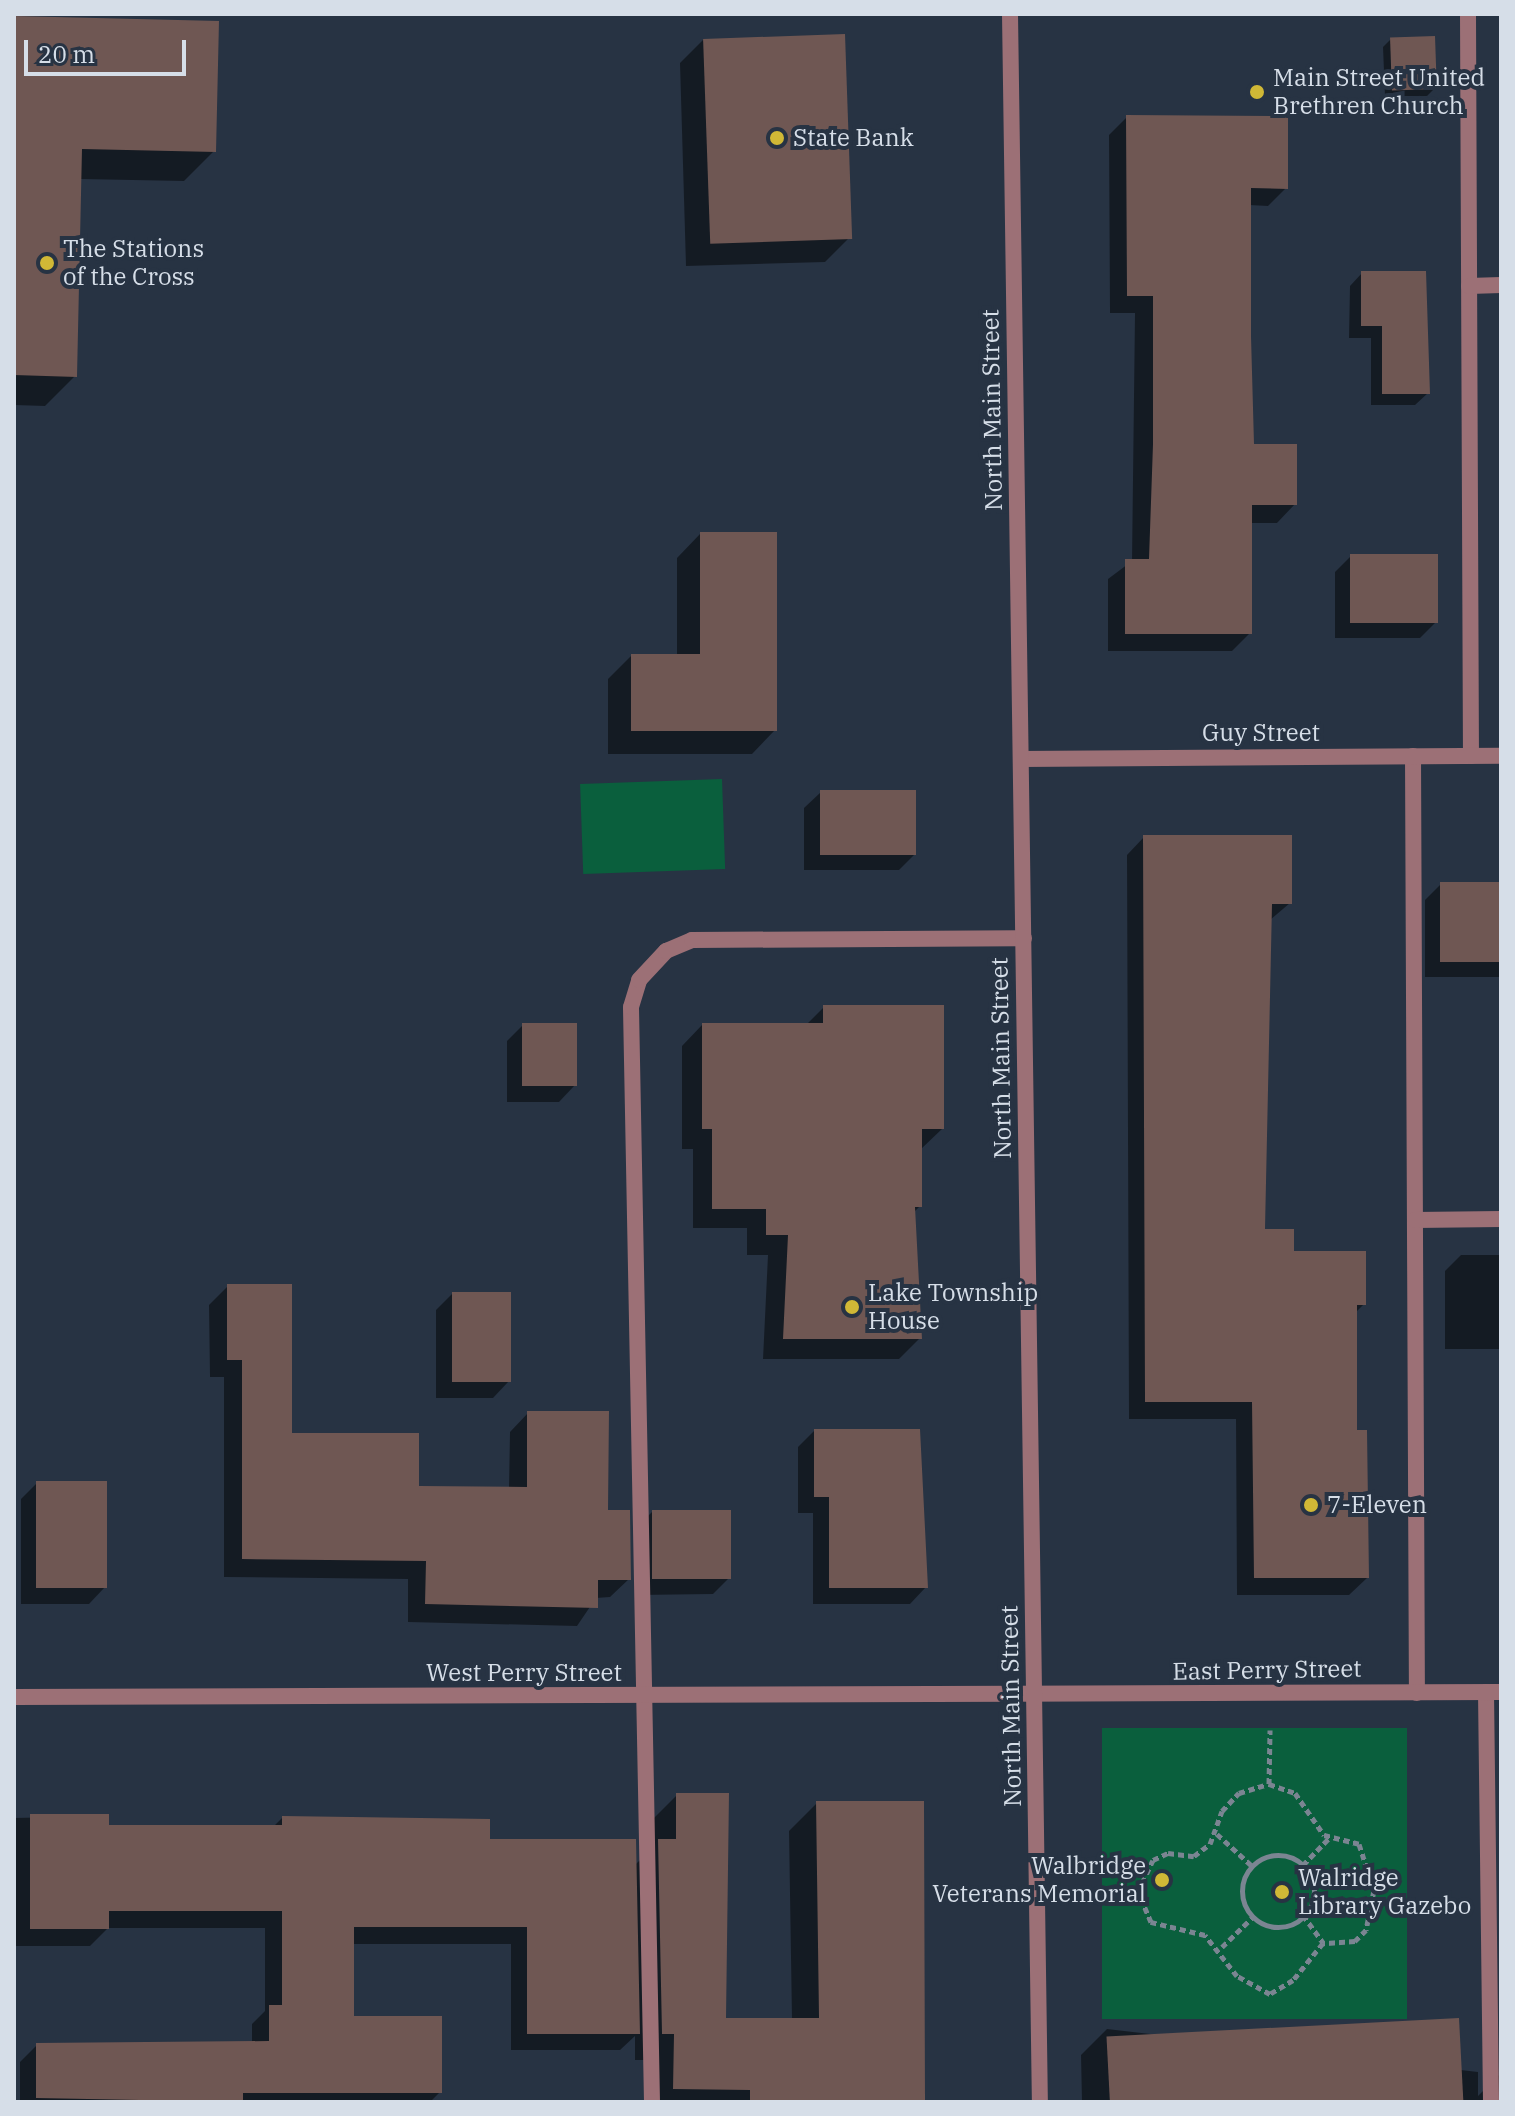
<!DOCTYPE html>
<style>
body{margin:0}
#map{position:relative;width:1515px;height:2116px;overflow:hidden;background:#273343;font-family:"IBM Plex Serif",serif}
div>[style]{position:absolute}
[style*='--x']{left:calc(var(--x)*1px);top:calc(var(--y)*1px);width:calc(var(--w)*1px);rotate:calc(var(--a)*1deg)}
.green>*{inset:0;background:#0a5f3d;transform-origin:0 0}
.shadow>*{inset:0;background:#0007}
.building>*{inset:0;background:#6f5753;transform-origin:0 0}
.path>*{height:5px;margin-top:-2.5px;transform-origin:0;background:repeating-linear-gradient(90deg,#7b8592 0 6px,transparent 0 10px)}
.path>.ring{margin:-2.5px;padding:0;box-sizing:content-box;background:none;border:5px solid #7b8592;border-radius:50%}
.service>*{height:16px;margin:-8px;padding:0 8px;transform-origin:8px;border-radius:8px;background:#9c7076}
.minor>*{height:16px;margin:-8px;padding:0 8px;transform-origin:8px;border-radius:8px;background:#9c7076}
.tertiary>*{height:16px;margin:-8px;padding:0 8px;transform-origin:8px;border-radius:8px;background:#9c7076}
.dots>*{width:22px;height:22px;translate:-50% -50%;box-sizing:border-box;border:4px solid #273343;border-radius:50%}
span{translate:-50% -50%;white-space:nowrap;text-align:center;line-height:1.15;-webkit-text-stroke:8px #273343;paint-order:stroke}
.poi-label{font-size:24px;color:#d6dee8}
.left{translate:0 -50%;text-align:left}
.right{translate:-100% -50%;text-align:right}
.street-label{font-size:24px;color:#d6dee8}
.frame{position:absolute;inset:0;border:16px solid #d6dee8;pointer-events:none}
.scale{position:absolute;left:24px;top:40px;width:162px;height:36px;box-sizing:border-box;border:4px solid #d6dee8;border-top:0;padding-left:10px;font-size:24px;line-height:28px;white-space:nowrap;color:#d6dee8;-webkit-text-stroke:6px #273343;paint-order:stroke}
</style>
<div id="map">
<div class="green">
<i style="left:722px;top:779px;width:90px;height:142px;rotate:88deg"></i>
<i style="left:1407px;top:1728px;width:291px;height:305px;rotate:90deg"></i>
</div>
<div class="shadow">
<i style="clip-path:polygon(14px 18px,214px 151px,184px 181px,80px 179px,75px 376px,45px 406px,14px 405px)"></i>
<i style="clip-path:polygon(704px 39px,849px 238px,825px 262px,686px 266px,680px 63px)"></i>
<i style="clip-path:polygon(1391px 39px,1435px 88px,1427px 96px,1385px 96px,1383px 47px)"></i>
<i style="clip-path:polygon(1127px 117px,1286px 188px,1268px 206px,1249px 205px,1252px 446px,1295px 504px,1277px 523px,1250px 523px,1250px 633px,1232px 651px,1108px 651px,1108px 579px,1132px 561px,1135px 313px,1110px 313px,1109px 135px)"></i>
<i style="clip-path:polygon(1362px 273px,1428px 393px,1415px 405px,1371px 405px,1371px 338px,1349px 338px,1350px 286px)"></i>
<i style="clip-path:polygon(700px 534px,775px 730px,752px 754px,608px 754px,608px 679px,631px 656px,677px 656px,677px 558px)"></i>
<i style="clip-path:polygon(1351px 556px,1436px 622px,1420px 638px,1335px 638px,1335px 572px)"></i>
<i style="clip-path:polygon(821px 792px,915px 854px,899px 870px,804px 870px,804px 808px)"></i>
<i style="clip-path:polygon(1144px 837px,1290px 903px,1270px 920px,1263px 1231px,1364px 1304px,1355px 1313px,1355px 1432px,1367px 1578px,1349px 1595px,1237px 1595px,1236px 1419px,1129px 1419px,1127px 855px)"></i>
<i style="clip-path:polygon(1501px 883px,1501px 977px,1425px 977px,1425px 900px,1441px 884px)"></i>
<i style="clip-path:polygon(824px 1007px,942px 1129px,920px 1150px,920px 1206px,913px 1213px,920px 1338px,899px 1359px,763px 1359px,768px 1255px,747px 1255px,747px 1228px,693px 1228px,693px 1149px,682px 1149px,682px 1046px,702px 1025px,806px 1025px)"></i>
<i style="clip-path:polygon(523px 1025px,575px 1085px,559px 1102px,507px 1102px,507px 1041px)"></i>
<i style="clip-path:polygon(1461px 1255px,1501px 1255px,1501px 1349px,1445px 1349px,1445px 1271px)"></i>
<i style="clip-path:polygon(228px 1286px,290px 1435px,417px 1488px,509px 1489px,510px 1432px,528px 1413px,606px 1512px,629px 1579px,610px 1597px,596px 1598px,577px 1626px,408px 1622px,408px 1579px,224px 1577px,224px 1377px,210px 1377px,209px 1305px)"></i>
<i style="clip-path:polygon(452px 1294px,509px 1381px,493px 1398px,436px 1398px,436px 1310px)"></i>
<i style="clip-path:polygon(814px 1431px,926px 1587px,910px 1604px,813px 1604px,813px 1513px,798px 1513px,798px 1447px)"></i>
<i style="clip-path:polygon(37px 1483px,105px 1587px,89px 1604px,21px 1604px,21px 1499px)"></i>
<i style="clip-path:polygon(652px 1512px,729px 1578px,713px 1594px,638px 1595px,636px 1528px)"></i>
<i style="clip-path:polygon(677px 1795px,724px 2020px,792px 2020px,789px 1831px,817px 1803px,922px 2102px,647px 2102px,647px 2060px,635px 2060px,635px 2036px,620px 2050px,511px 2050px,511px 1944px,352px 1944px,352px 2018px,440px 2092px,430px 2102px,20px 2102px,20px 2062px,37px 2045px,252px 2043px,252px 2024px,265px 2011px,265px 1928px,108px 1928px,90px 1946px,14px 1946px,14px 1818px,107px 1816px,107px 1827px,273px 1827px,282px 1818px,634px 1866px,650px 1850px,650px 1822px)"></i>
<i style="clip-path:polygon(1107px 2029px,1478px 2072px,1478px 2096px,1501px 2073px,1501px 2102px,1082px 2102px,1081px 2055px)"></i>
</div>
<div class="building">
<i style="clip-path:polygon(14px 16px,219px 21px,216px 152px,82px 149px,77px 377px,14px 375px)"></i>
<i style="left:845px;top:34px;width:205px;height:142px;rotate:88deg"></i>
<i style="left:1435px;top:36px;width:53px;height:45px;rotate:88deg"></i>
<i style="clip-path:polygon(1126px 115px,1288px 116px,1288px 189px,1251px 188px,1251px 336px,1254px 444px,1297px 444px,1297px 505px,1252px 505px,1252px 634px,1125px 634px,1125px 559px,1149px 559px,1153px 444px,1153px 296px,1127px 296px)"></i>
<i style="clip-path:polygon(1361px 271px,1426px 271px,1430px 394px,1382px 394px,1382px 326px,1361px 326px)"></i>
<i style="clip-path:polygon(700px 532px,777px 532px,777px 731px,631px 731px,631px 654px,700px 654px)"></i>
<i style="left:1350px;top:554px;width:88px;height:69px"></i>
<i style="left:820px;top:790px;width:96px;height:65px"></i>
<i style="clip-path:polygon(1143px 835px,1292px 835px,1292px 904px,1272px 904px,1265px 1229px,1294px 1229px,1294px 1251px,1366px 1251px,1366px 1305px,1357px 1305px,1357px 1430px,1367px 1430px,1369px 1578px,1254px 1578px,1252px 1402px,1145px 1402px)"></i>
<i style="left:1440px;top:882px;width:61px;height:80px"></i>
<i style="clip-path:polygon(823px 1005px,944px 1005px,944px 1129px,922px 1129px,922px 1207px,915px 1207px,922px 1339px,783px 1339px,788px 1235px,766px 1235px,766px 1209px,712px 1209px,712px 1129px,702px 1129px,702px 1023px,823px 1023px)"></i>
<i style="left:522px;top:1023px;width:55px;height:63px"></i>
<i style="clip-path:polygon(227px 1284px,292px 1284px,292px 1433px,419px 1433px,419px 1486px,527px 1487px,527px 1411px,609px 1411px,608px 1510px,630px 1510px,631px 1580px,598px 1580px,598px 1608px,425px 1604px,426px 1561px,242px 1559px,242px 1360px,227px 1360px)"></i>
<i style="left:452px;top:1292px;width:59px;height:90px"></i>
<i style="clip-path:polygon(814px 1429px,920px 1429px,928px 1588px,829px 1588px,829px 1497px,814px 1497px)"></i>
<i style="left:36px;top:1481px;width:71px;height:107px"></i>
<i style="left:652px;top:1510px;width:79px;height:69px"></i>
<i style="clip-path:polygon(676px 1793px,729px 1793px,726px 2018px,819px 2018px,816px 1801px,924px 1801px,925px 2102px,750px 2102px,750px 2090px,673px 2089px,674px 2034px,662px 2034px,658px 1839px,676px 1839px)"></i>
<i style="clip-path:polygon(30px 1814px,109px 1814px,109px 1825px,282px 1825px,282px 1816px,490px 1819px,490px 1839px,636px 1839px,640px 2034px,527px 2034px,527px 1927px,354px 1927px,354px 2016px,442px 2016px,442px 2093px,243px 2093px,243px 2102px,36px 2098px,36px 2043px,269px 2041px,269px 2005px,282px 2005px,282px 1911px,109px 1911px,109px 1929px,30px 1929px)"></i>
<i style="left:1459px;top:2018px;width:84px;height:353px;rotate:87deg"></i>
</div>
<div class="path">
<i style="--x:1269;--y:1784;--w:28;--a:19"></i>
<i style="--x:1295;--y:1793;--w:51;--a:55.4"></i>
<i style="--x:1324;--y:1835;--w:36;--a:14"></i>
<i style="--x:1359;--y:1844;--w:48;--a:71.9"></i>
<i style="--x:1374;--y:1890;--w:41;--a:101.3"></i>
<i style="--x:1366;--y:1930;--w:16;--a:135"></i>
<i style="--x:1355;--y:1941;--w:32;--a:176"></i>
<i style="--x:1323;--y:1943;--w:48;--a:129"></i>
<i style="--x:1293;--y:1980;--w:27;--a:149"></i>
<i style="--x:1270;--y:1994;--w:38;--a:-151"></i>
<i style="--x:1237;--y:1976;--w:52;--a:-128"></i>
<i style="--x:1205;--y:1935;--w:56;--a:-166.5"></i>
<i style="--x:1151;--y:1922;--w:33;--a:-113"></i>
<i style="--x:1138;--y:1892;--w:35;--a:-65"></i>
<i style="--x:1153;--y:1860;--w:17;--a:-25"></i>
<i style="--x:1168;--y:1853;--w:26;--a:7"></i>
<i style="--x:1194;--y:1856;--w:20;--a:-37"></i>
<i style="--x:1210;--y:1844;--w:35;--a:-70"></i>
<i style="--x:1222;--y:1811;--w:25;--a:-47"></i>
<i style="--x:1239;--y:1793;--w:31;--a:-17"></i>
<i style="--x:1269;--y:1784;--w:54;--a:-88.9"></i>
<i style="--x:1217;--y:1834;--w:47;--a:42.4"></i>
<i class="ring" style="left:1242px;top:1855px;width:67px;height:67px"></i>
<i style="--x:1303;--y:1865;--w:39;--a:-46"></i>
<i style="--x:1109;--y:1893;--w:29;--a:-2"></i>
<i style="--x:1303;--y:1915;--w:34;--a:54"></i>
<i style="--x:1222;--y:1947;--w:43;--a:-44.1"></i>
</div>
<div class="service">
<i style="--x:1468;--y:14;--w:742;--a:89.77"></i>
<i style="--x:1469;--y:286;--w:32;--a:-2"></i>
<i style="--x:1413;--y:756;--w:937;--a:89.76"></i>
<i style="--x:1415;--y:1220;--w:86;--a:-0.7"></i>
<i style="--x:1486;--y:1692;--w:410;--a:89.3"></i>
<i style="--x:652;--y:2102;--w:1095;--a:-91.1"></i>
<i style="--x:631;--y:1007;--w:28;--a:-73"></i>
<i style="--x:639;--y:980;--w:40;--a:-47"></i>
<i style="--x:666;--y:951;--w:28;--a:-23"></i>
<i style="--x:692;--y:940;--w:332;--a:-0.3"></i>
</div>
<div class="minor">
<i style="--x:1021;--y:759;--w:480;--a:-0.4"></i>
<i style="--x:14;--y:1697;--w:1487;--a:-0.19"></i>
</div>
<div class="tertiary">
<i style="--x:1010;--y:14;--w:2088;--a:89.18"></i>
</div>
<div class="dots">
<i style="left:1257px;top:92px;background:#d0b836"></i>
<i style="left:777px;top:138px;background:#d0b836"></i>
<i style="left:47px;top:263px;background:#d0b836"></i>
<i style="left:852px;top:1307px;background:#d0b836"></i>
<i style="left:1311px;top:1505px;background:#d0b836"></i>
<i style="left:1162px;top:1880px;background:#d0b836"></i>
<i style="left:1282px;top:1892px;background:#d0b836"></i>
</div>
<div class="poi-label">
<span class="left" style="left:1273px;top:92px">Main Street United<br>Brethren Church</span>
<span class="left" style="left:793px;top:138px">State Bank</span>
<span class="left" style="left:63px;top:263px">The Stations<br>of the Cross</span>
<span class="left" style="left:868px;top:1307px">Lake Township<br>House</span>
<span class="left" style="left:1327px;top:1505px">7-Eleven</span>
<span class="right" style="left:1146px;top:1880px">Walbridge<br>Veterans Memorial</span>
<span class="left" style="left:1298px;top:1892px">Walridge<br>Library Gazebo</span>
</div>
<div class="street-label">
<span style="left:992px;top:410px;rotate:-91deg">North Main Street</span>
<span style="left:1261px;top:733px">Guy Street</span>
<span style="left:1001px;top:1058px;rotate:-91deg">North Main Street</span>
<span style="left:1267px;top:1670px;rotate:-1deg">East Perry Street</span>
<span style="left:524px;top:1673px">West Perry Street</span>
<span style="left:1011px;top:1706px;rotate:-91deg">North Main Street</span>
</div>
<div class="frame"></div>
<div class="scale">20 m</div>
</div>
